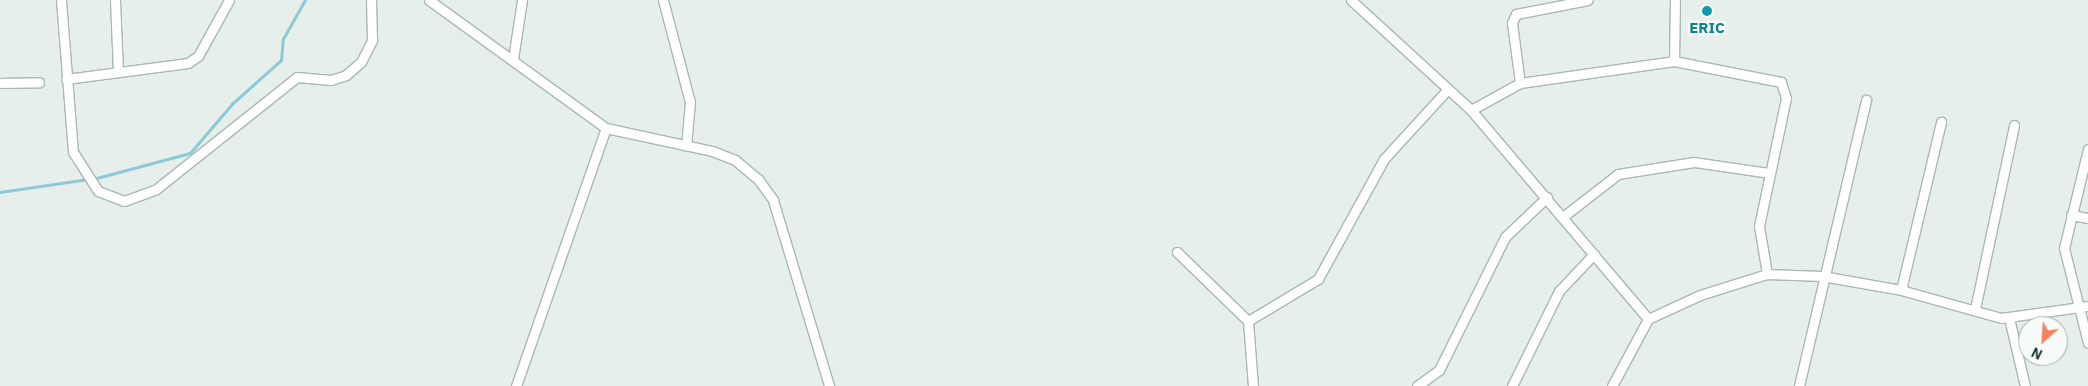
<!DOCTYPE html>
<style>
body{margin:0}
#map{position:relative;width:2088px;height:386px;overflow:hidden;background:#e6efeb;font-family:"IBM Plex Sans",sans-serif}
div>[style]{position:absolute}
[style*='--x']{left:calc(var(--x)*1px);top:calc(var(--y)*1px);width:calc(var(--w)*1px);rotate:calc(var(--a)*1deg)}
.stream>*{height:2.5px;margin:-1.25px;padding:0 1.25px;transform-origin:1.25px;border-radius:1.25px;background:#8ec9d4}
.roads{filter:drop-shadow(1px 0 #a8b8b2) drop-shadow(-1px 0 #a8b8b2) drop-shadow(0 1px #a8b8b2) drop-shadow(0 -1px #a8b8b2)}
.minor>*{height:9px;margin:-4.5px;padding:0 4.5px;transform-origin:4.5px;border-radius:4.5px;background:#fff}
.dots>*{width:14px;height:14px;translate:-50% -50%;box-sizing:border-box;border:2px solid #f7fbf9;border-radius:50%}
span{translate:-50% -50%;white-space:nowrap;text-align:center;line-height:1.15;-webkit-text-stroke:4.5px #f7fbf9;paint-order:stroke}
.culture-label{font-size:15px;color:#0d838f;font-weight:700}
.north{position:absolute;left:2018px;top:316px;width:50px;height:50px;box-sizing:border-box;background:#f7fbf9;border:1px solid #a3b1ad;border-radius:50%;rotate:206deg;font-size:14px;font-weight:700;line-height:20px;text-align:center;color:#24423a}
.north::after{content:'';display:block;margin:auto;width:18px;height:22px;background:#f4845f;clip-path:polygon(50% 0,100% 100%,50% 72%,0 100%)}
</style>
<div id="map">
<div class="stream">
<i style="--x:93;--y:179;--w:100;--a:-15"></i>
<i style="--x:190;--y:153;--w:65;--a:-49.4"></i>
<i style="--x:232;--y:104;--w:66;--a:-41.9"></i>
<i style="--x:281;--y:60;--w:21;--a:-85"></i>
<i style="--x:283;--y:39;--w:45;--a:-60.6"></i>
<i style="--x:0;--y:192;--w:89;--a:-8.4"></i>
</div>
<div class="roads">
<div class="minor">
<i style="--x:61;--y:0;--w:152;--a:85.5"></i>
<i style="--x:73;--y:152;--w:46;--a:57.3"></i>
<i style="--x:98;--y:191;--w:28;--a:21"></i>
<i style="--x:124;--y:201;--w:33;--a:-20"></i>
<i style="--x:155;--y:190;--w:181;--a:-38.5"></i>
<i style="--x:297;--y:77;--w:34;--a:5"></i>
<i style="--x:331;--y:80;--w:16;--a:-18"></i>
<i style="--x:346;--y:75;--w:20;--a:-41"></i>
<i style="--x:361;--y:62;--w:25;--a:-63"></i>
<i style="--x:372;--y:40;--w:40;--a:-91.4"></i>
<i style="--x:115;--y:0;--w:72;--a:87.6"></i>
<i style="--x:429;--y:0;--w:218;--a:35.9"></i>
<i style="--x:606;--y:128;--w:108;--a:12.2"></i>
<i style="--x:712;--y:151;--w:25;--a:21"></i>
<i style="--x:735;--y:160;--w:30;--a:40"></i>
<i style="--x:758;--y:179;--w:26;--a:54"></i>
<i style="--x:773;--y:200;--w:194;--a:73.2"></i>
<i style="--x:663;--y:0;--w:106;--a:75.2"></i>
<i style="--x:690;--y:102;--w:44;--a:95.2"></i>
<i style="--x:1351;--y:0;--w:163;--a:42.5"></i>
<i style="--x:1471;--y:110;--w:274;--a:49.7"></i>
<i style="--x:513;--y:59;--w:60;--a:-81.3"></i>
<i style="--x:1674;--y:61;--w:61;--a:-89.1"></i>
<i style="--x:66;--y:79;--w:123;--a:-7.5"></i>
<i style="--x:188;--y:63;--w:12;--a:-35"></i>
<i style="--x:198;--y:56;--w:64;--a:-61"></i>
<i style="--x:0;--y:83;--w:39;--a:-1"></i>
<i style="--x:1520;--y:83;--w:61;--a:-97.6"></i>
<i style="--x:1512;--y:23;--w:10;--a:-66"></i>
<i style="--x:1516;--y:14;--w:73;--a:-11"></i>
<i style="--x:1471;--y:110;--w:56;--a:-28.9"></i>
<i style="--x:1520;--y:83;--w:156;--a:-8.1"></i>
<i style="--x:1674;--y:61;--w:109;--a:11.1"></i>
<i style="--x:1781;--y:82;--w:17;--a:73"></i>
<i style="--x:1786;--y:98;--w:131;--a:101.9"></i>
<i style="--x:1759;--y:226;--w:49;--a:80.5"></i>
<i style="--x:2088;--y:149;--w:102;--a:103.6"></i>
<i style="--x:2064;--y:248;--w:98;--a:75.8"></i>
<i style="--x:2071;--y:215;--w:17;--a:10"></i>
<i style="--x:1564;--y:216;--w:68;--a:-37.9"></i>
<i style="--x:1618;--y:174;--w:77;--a:-9"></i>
<i style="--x:1694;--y:162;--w:76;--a:8.3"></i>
<i style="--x:1177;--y:252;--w:99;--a:44.2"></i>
<i style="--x:1901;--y:290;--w:173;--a:-76.6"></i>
<i style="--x:1975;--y:309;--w:188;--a:-78"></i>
<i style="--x:2009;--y:318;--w:70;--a:76.8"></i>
<i style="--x:516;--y:386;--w:273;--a:-70.8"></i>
<i style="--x:1253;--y:386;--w:65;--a:-94.4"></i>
<i style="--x:1248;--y:321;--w:82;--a:-31"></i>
<i style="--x:1318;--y:279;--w:137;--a:-61.2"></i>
<i style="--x:1384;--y:159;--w:92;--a:-47.6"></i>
<i style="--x:1417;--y:386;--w:27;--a:-36"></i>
<i style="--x:1439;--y:370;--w:148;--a:-63.6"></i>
<i style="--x:1505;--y:237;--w:58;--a:-43.6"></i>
<i style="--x:1512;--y:386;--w:106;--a:-63.7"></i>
<i style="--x:1559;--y:291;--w:51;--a:-46.6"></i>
<i style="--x:1612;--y:386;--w:76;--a:-61.8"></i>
<i style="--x:1648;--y:319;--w:57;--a:-24.8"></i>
<i style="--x:1700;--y:295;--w:70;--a:-17.4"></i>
<i style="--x:1767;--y:274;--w:55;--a:2.1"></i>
<i style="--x:1822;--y:276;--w:80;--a:10"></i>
<i style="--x:1901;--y:290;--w:104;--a:15.6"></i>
<i style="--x:2001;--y:318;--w:88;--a:-7.9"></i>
<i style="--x:1799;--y:386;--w:294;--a:-76.8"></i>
</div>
</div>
<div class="dots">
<i style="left:1707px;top:11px;background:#0f9aa8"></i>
</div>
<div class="culture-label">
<span style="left:1707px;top:28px">ERIC</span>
</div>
<div class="north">N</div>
</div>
